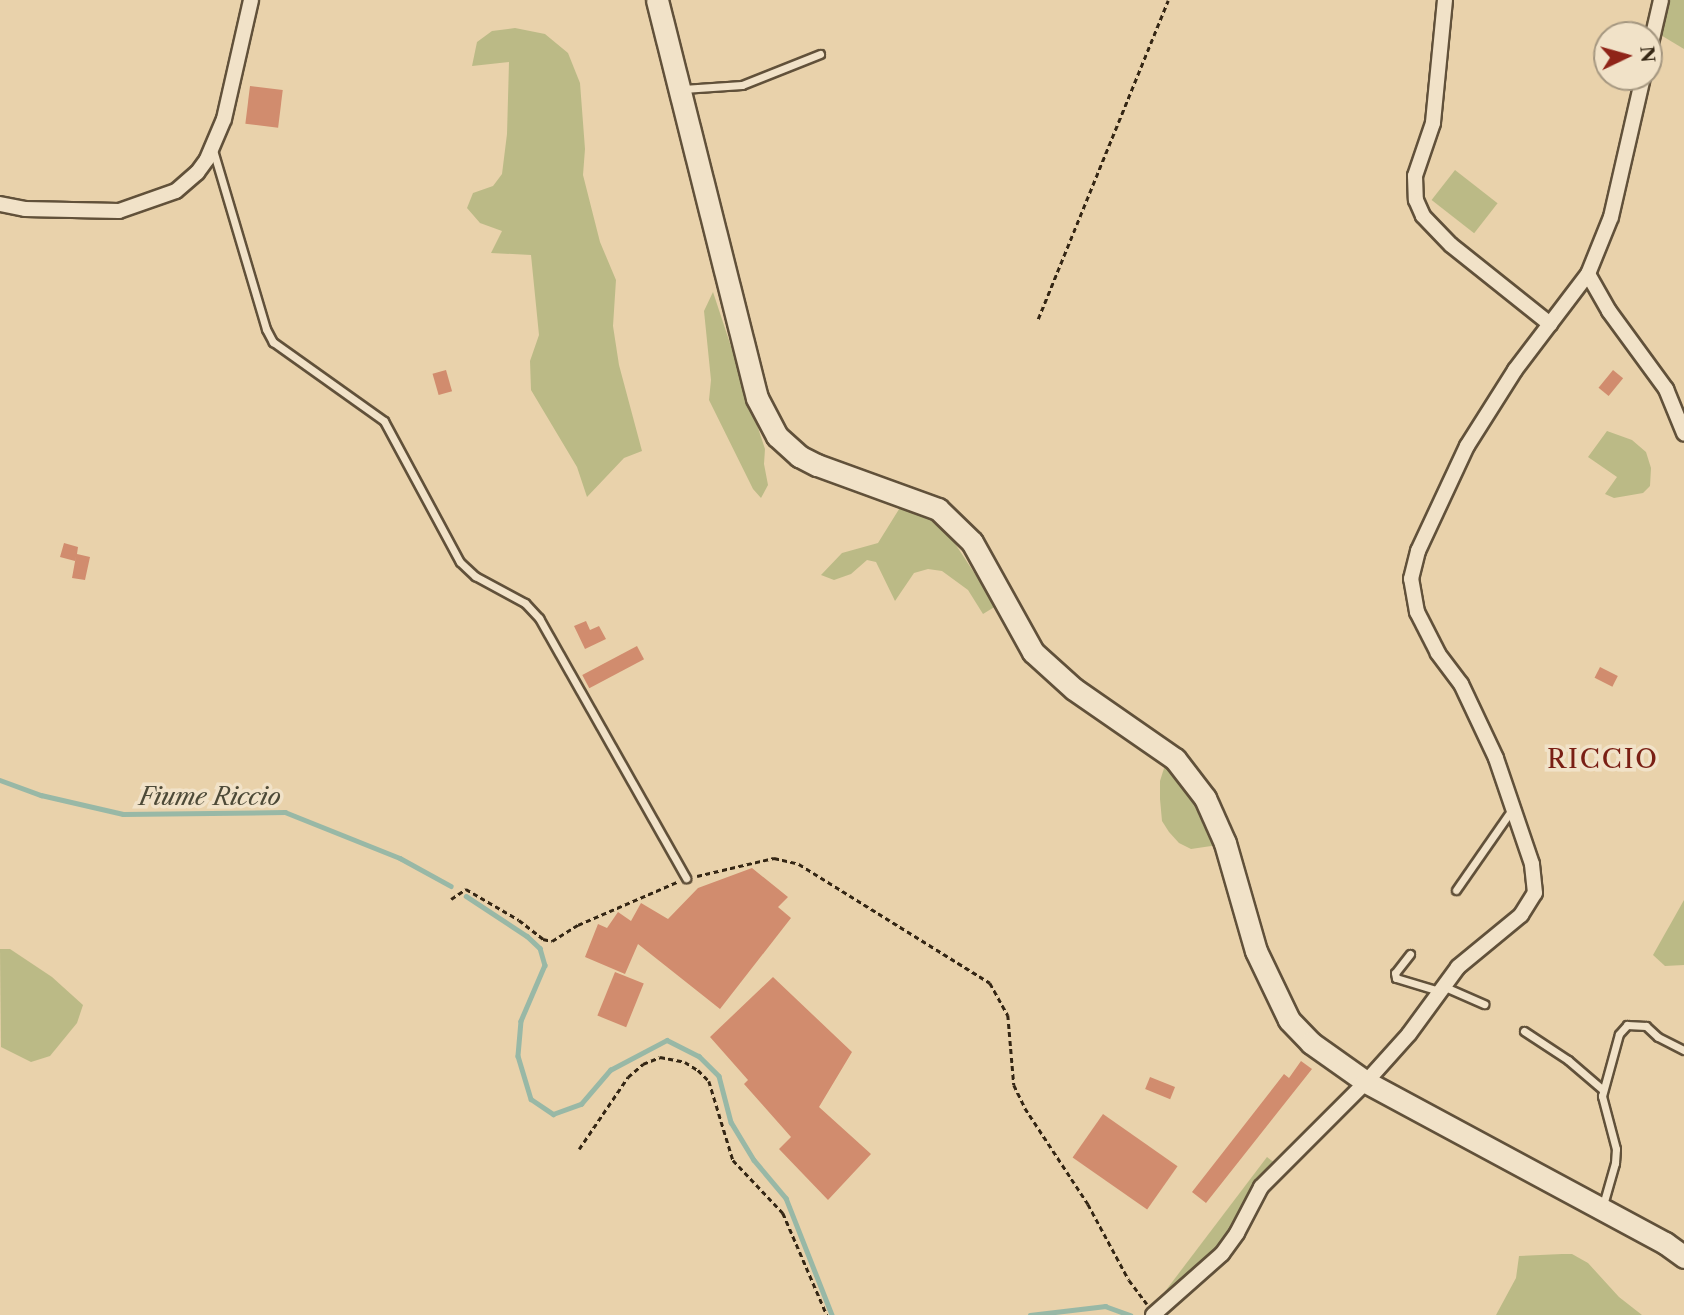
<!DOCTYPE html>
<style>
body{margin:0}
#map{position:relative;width:1684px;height:1315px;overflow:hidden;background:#e9d2ab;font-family:"Libre Caslon Text",serif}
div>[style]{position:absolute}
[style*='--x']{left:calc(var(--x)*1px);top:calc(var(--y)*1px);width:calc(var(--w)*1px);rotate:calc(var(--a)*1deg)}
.green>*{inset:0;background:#bbba86;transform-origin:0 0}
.stream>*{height:4.5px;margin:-2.25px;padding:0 2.25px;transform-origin:2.25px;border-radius:2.25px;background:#98b8a6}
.building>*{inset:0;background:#d18c6e;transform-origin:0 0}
.path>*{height:2.5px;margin-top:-1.25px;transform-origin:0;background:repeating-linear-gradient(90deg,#342614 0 5px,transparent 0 8.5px)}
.roads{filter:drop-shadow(2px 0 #61513a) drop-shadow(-2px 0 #61513a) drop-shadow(0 2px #61513a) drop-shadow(0 -2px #61513a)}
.lane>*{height:7px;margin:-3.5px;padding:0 3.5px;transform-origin:3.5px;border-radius:3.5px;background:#f1e2c8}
.street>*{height:14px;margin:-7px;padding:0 7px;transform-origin:7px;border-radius:7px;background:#f1e2c8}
.secondary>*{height:21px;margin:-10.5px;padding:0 10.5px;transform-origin:10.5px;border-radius:10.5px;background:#f1e2c8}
span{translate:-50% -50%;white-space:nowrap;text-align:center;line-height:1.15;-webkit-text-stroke:7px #f1e2c8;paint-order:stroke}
.water-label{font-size:24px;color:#4d4a38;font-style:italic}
.quarter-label{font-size:26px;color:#7a1f14;letter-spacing:2px}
.north{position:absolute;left:1593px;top:21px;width:70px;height:70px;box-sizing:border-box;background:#f1e2c8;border:2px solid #a59780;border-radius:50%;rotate:85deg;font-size:19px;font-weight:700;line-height:28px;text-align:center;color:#342614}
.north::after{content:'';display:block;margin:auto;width:24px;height:32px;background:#8f2418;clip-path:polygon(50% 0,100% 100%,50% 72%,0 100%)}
</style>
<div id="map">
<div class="green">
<i style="clip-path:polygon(1666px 0,1684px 0,1684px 49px,1659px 34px)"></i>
<i style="clip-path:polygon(515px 28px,545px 34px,568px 53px,580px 83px,585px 149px,583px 175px,600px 242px,616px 280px,613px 326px,619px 365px,642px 451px,624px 458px,587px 497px,577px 467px,531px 390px,530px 361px,539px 335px,531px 255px,491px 253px,502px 231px,480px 223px,467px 208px,473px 193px,493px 186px,502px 174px,507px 134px,509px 62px,472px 66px,477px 42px,492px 31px)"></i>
<i style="left:1455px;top:170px;width:54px;height:38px;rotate:38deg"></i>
<i style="clip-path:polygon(713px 292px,765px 449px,764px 464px,768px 485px,761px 498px,753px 489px,709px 400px,711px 380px,704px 311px)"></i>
<i style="clip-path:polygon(1607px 431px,1632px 440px,1646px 452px,1651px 468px,1650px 486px,1643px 493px,1614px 498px,1605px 494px,1617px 477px,1588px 457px)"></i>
<i style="clip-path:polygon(901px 506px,931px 520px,952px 539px,996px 606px,983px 614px,968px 590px,942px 571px,928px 569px,914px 573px,895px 601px,876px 562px,867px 560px,851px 574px,834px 580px,821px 575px,842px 553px,878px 543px)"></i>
<i style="clip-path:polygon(1166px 762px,1196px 797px,1218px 845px,1191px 849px,1179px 843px,1169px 832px,1162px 821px,1160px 799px,1160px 781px)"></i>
<i style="clip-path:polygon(1684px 900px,1684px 965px,1665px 966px,1653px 955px)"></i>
<i style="clip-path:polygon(0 949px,10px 949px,52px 977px,83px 1005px,77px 1023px,50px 1056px,31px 1062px,1px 1047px)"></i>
<i style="clip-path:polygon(1267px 1157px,1276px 1164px,1223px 1251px,1171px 1296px,1157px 1302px)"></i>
<i style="clip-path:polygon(1562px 1254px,1572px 1254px,1588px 1263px,1619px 1297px,1642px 1315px,1496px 1315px,1516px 1278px,1519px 1256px)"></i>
</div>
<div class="stream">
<i style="--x:0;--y:780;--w:44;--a:20.1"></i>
<i style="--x:41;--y:795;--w:84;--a:13"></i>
<i style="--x:123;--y:814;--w:162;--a:-0.7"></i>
<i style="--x:285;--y:812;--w:124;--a:21.8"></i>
<i style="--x:400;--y:858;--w:58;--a:28.8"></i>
<i style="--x:466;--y:896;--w:73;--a:33.3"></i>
<i style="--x:527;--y:936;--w:18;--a:43"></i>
<i style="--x:540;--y:948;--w:18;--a:74"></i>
<i style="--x:545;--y:965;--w:61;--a:113.2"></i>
<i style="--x:521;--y:1021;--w:35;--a:95"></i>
<i style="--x:518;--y:1056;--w:45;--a:73.2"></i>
<i style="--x:531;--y:1099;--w:27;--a:34"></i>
<i style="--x:553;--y:1114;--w:30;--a:-20"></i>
<i style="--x:581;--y:1104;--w:45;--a:-49.5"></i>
<i style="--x:610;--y:1070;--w:64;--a:-27.8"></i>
<i style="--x:667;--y:1040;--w:36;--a:27"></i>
<i style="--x:699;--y:1056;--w:28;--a:45"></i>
<i style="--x:719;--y:1076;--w:48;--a:75.4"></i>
<i style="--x:731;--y:1122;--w:44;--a:58.8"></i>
<i style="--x:754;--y:1160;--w:50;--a:49.9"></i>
<i style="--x:786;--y:1198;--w:126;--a:68.5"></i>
<i style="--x:1030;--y:1315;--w:76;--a:-6.8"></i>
<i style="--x:1105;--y:1306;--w:27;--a:20"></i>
</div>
<div class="building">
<i style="left:250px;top:86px;width:33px;height:38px;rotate:7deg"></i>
<i style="left:446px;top:370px;width:22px;height:14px;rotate:74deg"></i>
<i style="left:1613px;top:370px;width:13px;height:23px;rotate:39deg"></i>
<i style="clip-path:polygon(64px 543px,78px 547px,77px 554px,90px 557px,85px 580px,72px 578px,76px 556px,75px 561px,60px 557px)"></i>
<i style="clip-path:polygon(586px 621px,590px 630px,599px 626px,606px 639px,585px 649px,574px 626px)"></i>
<i style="left:637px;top:646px;width:15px;height:62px;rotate:62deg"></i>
<i style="left:1600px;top:667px;width:20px;height:12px;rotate:27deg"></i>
<i style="clip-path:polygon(752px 868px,788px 897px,778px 907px,791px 918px,720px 1009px,638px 944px,625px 974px,585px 957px,598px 924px,607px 928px,618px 912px,631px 921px,641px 903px,668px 919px,698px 888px)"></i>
<i style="left:615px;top:972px;width:31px;height:47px;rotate:22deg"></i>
<i style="clip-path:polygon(773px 977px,852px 1052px,819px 1107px,871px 1154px,828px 1200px,779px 1149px,791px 1137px,744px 1084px,748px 1080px,710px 1037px)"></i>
<i style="clip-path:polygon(1301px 1061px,1312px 1069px,1206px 1203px,1192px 1192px,1284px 1074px,1289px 1078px)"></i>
<i style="left:1150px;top:1077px;width:27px;height:13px;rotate:22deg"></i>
<i style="left:1103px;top:1114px;width:91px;height:53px;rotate:35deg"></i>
</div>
<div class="path">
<i style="--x:1038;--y:319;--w:344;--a:-67.8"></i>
<i style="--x:697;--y:876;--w:79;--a:-13.2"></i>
<i style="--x:774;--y:858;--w:26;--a:13"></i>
<i style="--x:799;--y:864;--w:225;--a:31.9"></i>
<i style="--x:990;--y:983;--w:37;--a:61"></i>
<i style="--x:1008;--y:1015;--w:70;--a:85.1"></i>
<i style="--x:1014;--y:1085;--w:25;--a:64"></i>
<i style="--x:1025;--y:1108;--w:115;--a:56.7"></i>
<i style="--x:1088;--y:1204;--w:86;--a:61.7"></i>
<i style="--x:1129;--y:1280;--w:30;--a:53"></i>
<i style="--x:451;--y:899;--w:18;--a:-34"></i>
<i style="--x:466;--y:889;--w:61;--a:30.3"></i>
<i style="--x:519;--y:920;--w:31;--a:38"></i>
<i style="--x:543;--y:939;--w:9;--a:13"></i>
<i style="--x:552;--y:941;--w:31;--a:-32"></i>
<i style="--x:578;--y:925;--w:108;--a:-23.5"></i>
<i style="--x:579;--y:1149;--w:87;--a:-55.8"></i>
<i style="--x:628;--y:1077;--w:20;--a:-41"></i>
<i style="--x:643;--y:1064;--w:18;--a:-22"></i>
<i style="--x:660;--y:1057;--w:25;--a:11"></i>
<i style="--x:685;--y:1062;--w:15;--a:32"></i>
<i style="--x:698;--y:1070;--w:16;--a:45"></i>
<i style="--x:709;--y:1081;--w:83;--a:73.1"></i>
<i style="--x:733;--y:1160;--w:73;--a:46.7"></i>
<i style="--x:783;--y:1213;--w:111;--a:66.7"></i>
</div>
<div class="roads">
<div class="lane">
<i style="--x:683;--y:89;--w:59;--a:-3.9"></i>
<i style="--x:742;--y:85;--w:84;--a:-21.7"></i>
<i style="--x:213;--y:150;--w:187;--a:73.5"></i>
<i style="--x:266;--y:329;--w:15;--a:62"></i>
<i style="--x:273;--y:342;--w:136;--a:35.4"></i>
<i style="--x:384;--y:421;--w:160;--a:61.7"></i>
<i style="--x:460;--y:562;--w:21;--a:43"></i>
<i style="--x:475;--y:576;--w:57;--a:28.4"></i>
<i style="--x:525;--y:603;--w:21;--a:47"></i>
<i style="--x:539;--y:618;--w:299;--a:60.5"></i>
<i style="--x:1456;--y:890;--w:100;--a:-55.2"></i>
<i style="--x:1410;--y:954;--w:24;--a:128"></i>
<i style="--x:1395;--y:973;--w:5;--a:79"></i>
<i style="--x:1396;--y:978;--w:48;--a:16.9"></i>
<i style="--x:1445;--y:987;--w:43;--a:23.6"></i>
<i style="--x:1524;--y:1031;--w:53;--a:33.4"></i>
<i style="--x:1568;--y:1060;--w:46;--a:40.6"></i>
<i style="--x:1603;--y:1205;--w:44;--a:-74.1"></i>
<i style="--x:1615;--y:1163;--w:14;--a:-86"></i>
<i style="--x:1616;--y:1149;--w:55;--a:-104.8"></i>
<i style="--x:1602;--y:1096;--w:64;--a:-74.7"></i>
<i style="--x:1619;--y:1034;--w:12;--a:-48"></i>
<i style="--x:1627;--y:1025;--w:19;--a:3"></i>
<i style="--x:1646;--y:1026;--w:16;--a:43"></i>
<i style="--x:1658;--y:1037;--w:29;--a:27"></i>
</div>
<div class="street">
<i style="--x:1445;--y:0;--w:124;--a:95.6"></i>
<i style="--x:1433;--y:123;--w:56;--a:108.8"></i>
<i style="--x:1415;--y:176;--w:24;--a:88"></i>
<i style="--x:1416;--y:200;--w:17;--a:66"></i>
<i style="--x:1423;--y:216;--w:40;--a:46"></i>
<i style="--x:1451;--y:245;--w:127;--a:38.6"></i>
<i style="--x:1649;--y:52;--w:53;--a:-77"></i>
<i style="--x:0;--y:204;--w:25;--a:11"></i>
<i style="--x:25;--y:209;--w:94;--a:1.2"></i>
<i style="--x:119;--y:211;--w:60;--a:-19.3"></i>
<i style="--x:176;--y:191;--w:28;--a:-41"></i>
<i style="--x:197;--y:173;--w:17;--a:-54"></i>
<i style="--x:207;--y:159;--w:43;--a:-67"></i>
<i style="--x:224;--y:119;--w:122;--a:-77.2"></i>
<i style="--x:1588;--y:274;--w:43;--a:60.4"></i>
<i style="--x:1609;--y:311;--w:97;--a:53.8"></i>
<i style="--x:1666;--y:389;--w:48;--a:67.8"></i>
<i style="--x:1153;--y:1315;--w:92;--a:-41.5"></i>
<i style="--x:1222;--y:1254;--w:26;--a:-54"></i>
<i style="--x:1237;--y:1233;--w:52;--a:-62.4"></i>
<i style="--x:1261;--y:1187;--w:148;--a:-45"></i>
<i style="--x:1366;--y:1082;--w:64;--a:-48.1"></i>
<i style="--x:1409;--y:1034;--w:83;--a:-53.8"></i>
<i style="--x:1458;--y:967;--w:82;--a:-39.5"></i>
<i style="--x:1521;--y:915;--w:26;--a:-58"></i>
<i style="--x:1535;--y:893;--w:29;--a:-96"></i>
<i style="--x:1532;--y:864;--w:112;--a:-108.8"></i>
<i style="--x:1496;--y:758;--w:82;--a:-115.3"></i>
<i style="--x:1461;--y:684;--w:39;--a:-127"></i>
<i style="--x:1438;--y:653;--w:46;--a:-117.1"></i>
<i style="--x:1417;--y:612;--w:34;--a:-100"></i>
<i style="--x:1411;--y:579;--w:29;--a:-76"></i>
<i style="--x:1418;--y:551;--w:116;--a:-65"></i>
<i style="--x:1467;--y:446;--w:90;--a:-57.7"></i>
<i style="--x:1515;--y:370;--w:121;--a:-52.8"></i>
<i style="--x:1588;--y:274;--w:61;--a:-68"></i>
<i style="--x:1611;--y:217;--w:144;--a:-77.1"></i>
</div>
<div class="secondary">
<i style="--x:657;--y:0;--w:410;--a:75.9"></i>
<i style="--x:757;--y:398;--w:43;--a:62.2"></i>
<i style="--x:777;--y:436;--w:30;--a:42"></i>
<i style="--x:799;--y:456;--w:20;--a:27"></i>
<i style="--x:817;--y:465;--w:129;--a:20"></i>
<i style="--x:938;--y:509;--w:47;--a:44.1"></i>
<i style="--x:972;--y:542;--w:126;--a:61"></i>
<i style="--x:1033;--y:652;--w:55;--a:42.1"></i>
<i style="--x:1074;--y:689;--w:123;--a:34.7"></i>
<i style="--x:1175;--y:759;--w:49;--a:52.4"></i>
<i style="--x:1205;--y:798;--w:49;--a:66"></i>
<i style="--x:1225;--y:843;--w:112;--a:74"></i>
<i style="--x:1256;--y:951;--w:76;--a:64.4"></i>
<i style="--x:1289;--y:1020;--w:32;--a:46"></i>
<i style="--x:1311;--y:1043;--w:67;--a:35.3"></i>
<i style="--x:1366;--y:1082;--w:340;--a:28.3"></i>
<i style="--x:1665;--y:1243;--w:24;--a:36"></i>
</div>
</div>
<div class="water-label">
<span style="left:210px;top:797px">Fiume Riccio</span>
</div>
<div class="quarter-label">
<span style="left:1603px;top:760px">RICCIO</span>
</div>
<div class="north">N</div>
</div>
